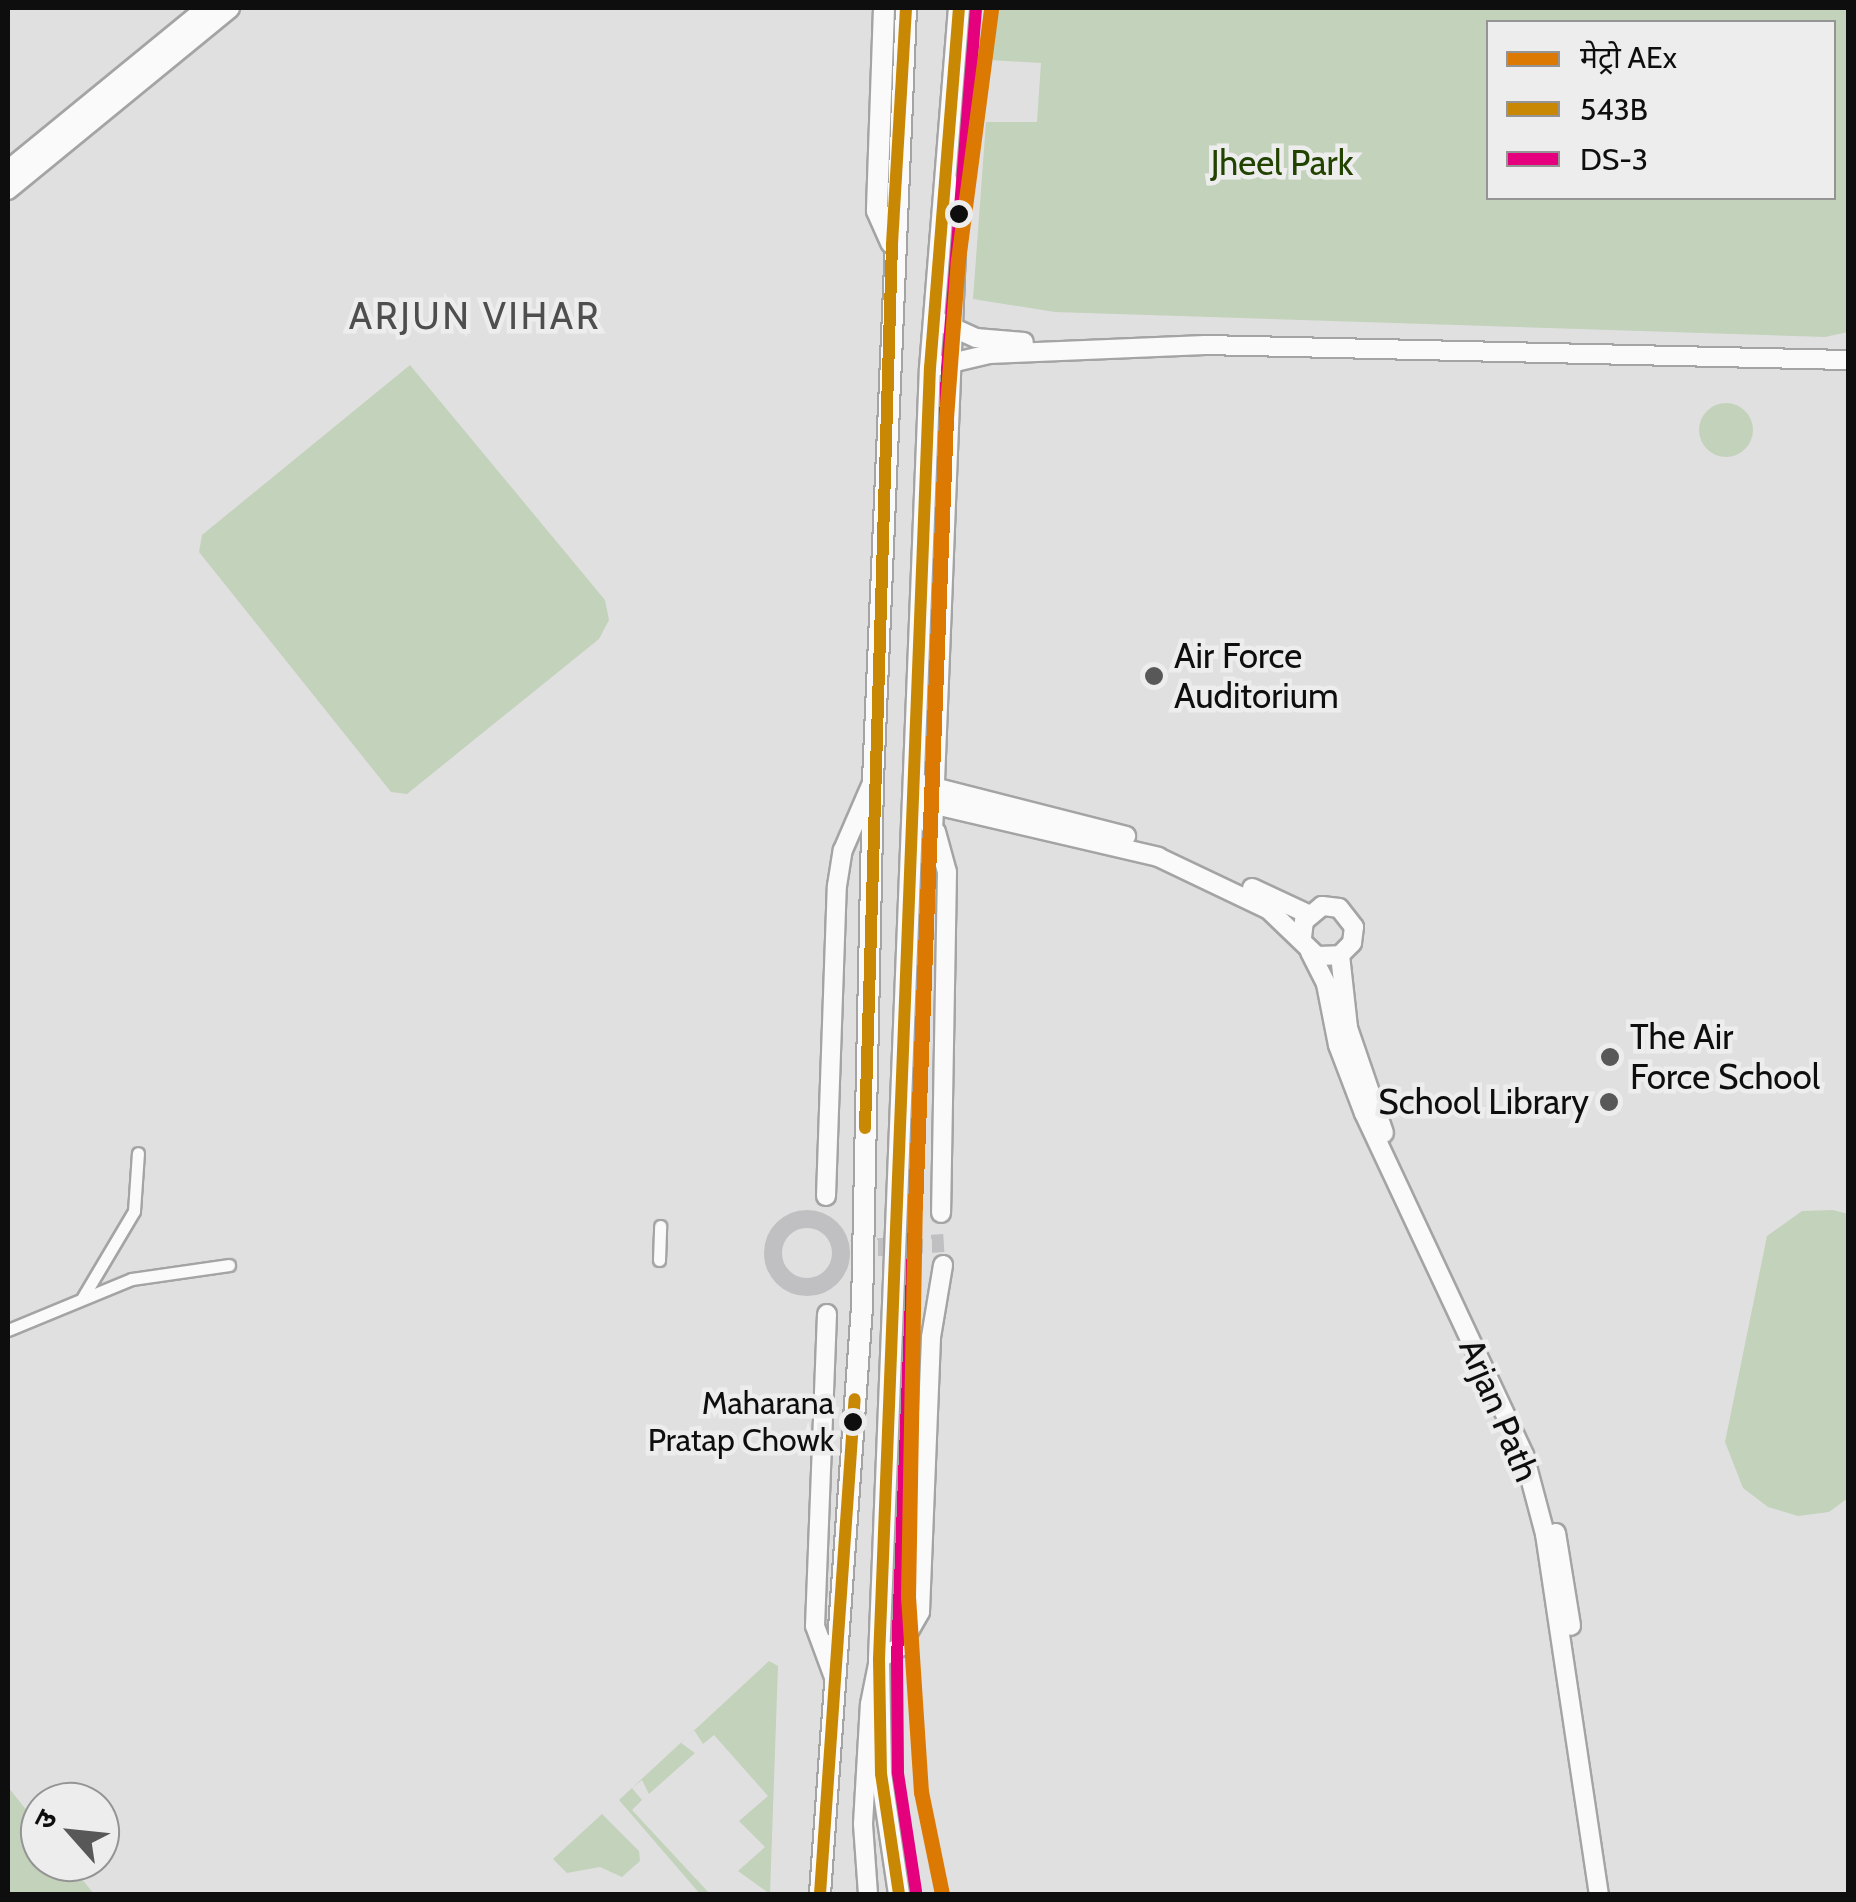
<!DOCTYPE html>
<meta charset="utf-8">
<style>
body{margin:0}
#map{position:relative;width:1856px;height:1902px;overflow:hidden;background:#e0e0e1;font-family:Cabin,"Noto Sans Devanagari",sans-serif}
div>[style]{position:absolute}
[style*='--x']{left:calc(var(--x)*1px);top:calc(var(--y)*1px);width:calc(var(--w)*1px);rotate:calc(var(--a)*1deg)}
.green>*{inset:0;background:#c3d2ba}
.round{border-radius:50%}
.secondary-tunnel>*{height:18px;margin-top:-9px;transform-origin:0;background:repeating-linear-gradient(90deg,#c0c0c2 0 18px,transparent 0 27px)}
.secondary-tunnel>.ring{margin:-9px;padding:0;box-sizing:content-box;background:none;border:18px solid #c0c0c2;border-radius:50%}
.roads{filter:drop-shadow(2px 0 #a4a4a4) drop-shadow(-2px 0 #a4a4a4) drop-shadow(0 2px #a4a4a4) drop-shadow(0 -2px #a4a4a4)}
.street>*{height:11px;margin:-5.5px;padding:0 5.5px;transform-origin:5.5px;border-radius:5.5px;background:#fafafa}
.secondary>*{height:18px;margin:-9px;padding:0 9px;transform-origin:9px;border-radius:9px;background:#fafafa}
.primary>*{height:18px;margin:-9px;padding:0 9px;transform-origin:9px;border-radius:9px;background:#fafafa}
.highway>*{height:20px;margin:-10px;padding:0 10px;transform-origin:10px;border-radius:10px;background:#fafafa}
.bus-1>*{height:12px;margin:-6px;padding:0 6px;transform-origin:6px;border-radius:6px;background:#c88803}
.bus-2>*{height:12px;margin:-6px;padding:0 6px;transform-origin:6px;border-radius:6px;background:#e5007d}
.metro-1>*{height:15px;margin:-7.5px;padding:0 7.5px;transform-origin:7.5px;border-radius:7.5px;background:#db7902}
.dots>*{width:28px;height:28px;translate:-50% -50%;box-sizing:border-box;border:5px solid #ededee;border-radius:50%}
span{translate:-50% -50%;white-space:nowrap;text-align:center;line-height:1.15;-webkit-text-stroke:9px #ededee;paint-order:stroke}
.bus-label{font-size:32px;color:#0e0e0f}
.right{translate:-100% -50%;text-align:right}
.park-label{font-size:35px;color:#224300}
.poi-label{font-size:35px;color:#0e0e0f}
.left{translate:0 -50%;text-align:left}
.street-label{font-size:35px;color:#0e0e0f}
.neighbourhood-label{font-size:38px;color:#4e4e4f;letter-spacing:2.5px}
.frame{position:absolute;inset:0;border:10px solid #0e0e0f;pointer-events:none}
.legend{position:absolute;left:1486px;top:20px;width:350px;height:180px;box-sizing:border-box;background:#ededee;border:2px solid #949495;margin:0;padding:12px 18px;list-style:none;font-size:30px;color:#0e0e0f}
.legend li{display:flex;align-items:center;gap:20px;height:50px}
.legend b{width:50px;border:2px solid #949495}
.north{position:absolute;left:20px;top:1782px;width:100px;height:100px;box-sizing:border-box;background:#ededee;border:2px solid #949495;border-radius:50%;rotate:297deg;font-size:28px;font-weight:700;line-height:40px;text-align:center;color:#0e0e0f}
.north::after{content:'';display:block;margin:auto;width:35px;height:45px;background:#585858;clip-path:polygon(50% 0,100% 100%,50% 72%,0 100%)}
</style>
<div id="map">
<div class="green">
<i style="clip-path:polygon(evenodd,997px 8px,1848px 8px,1848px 332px,1825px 337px,1055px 312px,973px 299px,986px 122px,1037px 122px,1041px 63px,990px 60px,997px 8px,1488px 22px,1834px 22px,1834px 198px,1488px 198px,1488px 22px)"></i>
<i style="clip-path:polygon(410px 365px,605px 600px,609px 620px,599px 639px,407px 794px,391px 792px,199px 552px,202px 535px)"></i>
<i class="round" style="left:1699px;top:403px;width:54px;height:54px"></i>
<i style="clip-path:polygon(1833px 1210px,1848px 1214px,1848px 1498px,1829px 1512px,1798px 1516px,1768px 1507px,1743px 1488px,1725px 1442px,1767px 1236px,1802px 1211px)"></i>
<i style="clip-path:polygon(769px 1661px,778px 1666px,770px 1894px,738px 1871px,765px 1847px,739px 1821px,768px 1796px,714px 1735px,703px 1744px,694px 1730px,681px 1743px,695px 1753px,649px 1794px,642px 1780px,632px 1788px,642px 1800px,632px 1810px,710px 1894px,700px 1894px,619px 1800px)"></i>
<i style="clip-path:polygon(8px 1787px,40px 1827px,40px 1862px,68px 1862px,94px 1894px,8px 1894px)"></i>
<i style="clip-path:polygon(602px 1814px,639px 1851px,640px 1861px,622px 1877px,600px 1867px,567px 1873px,553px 1859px)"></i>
</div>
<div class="secondary-tunnel">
<i class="ring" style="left:773px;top:1219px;width:50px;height:50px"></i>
<i style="--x:851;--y:1249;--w:93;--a:-3.7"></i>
</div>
<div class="roads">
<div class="street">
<i style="--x:936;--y:832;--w:609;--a:-87.74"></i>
<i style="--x:960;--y:223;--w:46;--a:-102.5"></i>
<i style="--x:659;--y:1260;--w:34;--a:-88"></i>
<i style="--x:83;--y:1297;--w:100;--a:-59.3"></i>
<i style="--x:134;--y:1211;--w:58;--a:-86.1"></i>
<i style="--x:8;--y:1330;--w:134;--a:-22.4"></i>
<i style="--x:132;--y:1279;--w:98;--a:-8.2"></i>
</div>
<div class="secondary">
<i style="--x:934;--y:319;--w:46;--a:24.3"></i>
<i style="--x:976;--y:338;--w:48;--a:4.8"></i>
<i style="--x:930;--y:368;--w:61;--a:-13.3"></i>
<i style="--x:989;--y:354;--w:216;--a:-2.4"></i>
<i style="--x:1205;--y:345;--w:643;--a:1.34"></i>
<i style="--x:914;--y:782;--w:219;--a:14.3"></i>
<i style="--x:914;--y:800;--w:251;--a:13.1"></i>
<i style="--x:1158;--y:857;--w:123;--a:25.5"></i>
<i style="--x:1269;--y:910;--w:66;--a:43.8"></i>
<i style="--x:1317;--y:956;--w:23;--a:-2"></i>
<i style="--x:1340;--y:955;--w:17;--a:-45"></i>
<i style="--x:1352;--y:943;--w:16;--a:-83"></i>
<i style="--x:1354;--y:927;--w:24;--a:-128"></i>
<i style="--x:1339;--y:908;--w:17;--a:-173"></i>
<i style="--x:1322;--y:906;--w:23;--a:140"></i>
<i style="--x:1304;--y:921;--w:17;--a:97"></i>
<i style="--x:913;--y:805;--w:35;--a:50"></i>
<i style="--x:936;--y:832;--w:41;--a:74.6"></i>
<i style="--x:947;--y:872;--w:341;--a:91"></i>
<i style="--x:1252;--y:888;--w:62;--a:24.9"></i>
<i style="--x:1310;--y:952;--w:36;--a:63"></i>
<i style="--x:1326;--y:984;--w:62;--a:78.9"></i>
<i style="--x:1338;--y:1045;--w:73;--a:69.1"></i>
<i style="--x:1364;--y:1113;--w:378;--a:64.9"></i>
<i style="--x:1524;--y:1455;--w:82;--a:75.1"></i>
<i style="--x:1545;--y:1534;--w:364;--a:81.5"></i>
<i style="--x:1340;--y:955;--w:73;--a:83.7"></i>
<i style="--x:1348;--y:1028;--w:111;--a:71.1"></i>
<i style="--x:826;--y:1196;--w:310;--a:-88"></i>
<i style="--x:837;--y:886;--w:36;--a:-81"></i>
<i style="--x:843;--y:850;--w:73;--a:-66.6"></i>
<i style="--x:827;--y:1314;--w:312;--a:92.2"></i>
<i style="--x:815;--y:1626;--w:58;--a:69.7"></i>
<i style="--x:1556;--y:1533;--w:94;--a:80.8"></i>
<i style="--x:868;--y:1894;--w:70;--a:-94.1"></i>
<i style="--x:863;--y:1824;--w:120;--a:-86.7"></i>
<i style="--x:870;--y:1704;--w:46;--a:-78.7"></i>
<i style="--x:879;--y:1659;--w:24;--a:-30"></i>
<i style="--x:900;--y:1647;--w:40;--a:-60.3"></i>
<i style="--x:920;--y:1612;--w:275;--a:-87.7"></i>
<i style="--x:931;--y:1337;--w:73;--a:-80.5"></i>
</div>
<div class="primary">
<i style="--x:8;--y:170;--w:256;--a:-39.3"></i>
<i style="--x:8;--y:190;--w:287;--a:-39.3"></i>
</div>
<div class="highway">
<i style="--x:884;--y:8;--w:203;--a:92"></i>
<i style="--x:877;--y:211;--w:35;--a:66"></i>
<i style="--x:820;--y:1894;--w:589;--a:-85.91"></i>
<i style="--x:862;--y:1307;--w:527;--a:-88.8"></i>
<i style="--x:873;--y:780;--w:773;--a:-87.55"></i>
<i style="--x:899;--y:1894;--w:121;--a:-98.5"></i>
<i style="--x:881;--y:1774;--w:115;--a:-91"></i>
<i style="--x:879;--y:1659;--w:1292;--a:-87.74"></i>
<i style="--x:930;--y:368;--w:361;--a:-85.4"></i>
</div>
</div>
<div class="bus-1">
<i style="--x:865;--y:1128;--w:884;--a:-88.25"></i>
<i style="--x:892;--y:244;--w:236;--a:-86.6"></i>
<i style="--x:820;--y:1894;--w:496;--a:-86"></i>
<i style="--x:899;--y:1894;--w:121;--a:-98.5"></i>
<i style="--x:881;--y:1774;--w:115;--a:-91"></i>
<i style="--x:879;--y:1659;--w:1292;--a:-87.74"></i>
<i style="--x:930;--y:368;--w:361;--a:-85.4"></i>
</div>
<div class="bus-2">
<i style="--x:916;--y:1891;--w:119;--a:-98.7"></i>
<i style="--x:898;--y:1773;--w:114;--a:-90.5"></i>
<i style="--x:897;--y:1659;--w:1291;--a:-87.78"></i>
<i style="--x:947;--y:369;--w:361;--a:-85.4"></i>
</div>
<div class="metro-1">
<i style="--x:942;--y:1894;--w:104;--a:-101.6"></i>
<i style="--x:921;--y:1792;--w:195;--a:-93.8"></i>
<i style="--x:908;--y:1597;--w:390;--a:-89"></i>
<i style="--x:915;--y:1207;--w:790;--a:-87.75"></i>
<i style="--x:946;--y:418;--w:158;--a:-85.7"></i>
<i style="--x:958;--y:260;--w:254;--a:-82.5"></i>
</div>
<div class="dots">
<i style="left:959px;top:214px;background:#0e0e0f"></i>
<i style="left:1154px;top:676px;background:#585858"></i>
<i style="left:1610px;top:1057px;background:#585858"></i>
<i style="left:1609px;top:1102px;background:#585858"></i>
<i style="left:853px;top:1422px;background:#0e0e0f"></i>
</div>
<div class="bus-label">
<span class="right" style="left:834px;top:1422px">Maharana<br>Pratap Chowk</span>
</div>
<div class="park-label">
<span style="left:1282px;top:163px">Jheel Park</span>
</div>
<div class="poi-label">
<span class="left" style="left:1174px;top:676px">Air Force<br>Auditorium</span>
<span class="left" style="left:1630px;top:1057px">The Air<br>Force School</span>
<span class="right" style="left:1589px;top:1102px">School Library</span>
</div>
<div class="street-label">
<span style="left:1499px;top:1410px;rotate:67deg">Arjan Path</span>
</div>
<div class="neighbourhood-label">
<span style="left:475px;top:316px">ARJUN VIHAR</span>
</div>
<div class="frame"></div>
<ul class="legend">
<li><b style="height:12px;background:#db7902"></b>मेट्रो AEx</li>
<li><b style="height:12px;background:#c88803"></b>543B</li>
<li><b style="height:12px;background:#e5007d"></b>DS-3</li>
</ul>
<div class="north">उ</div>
</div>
